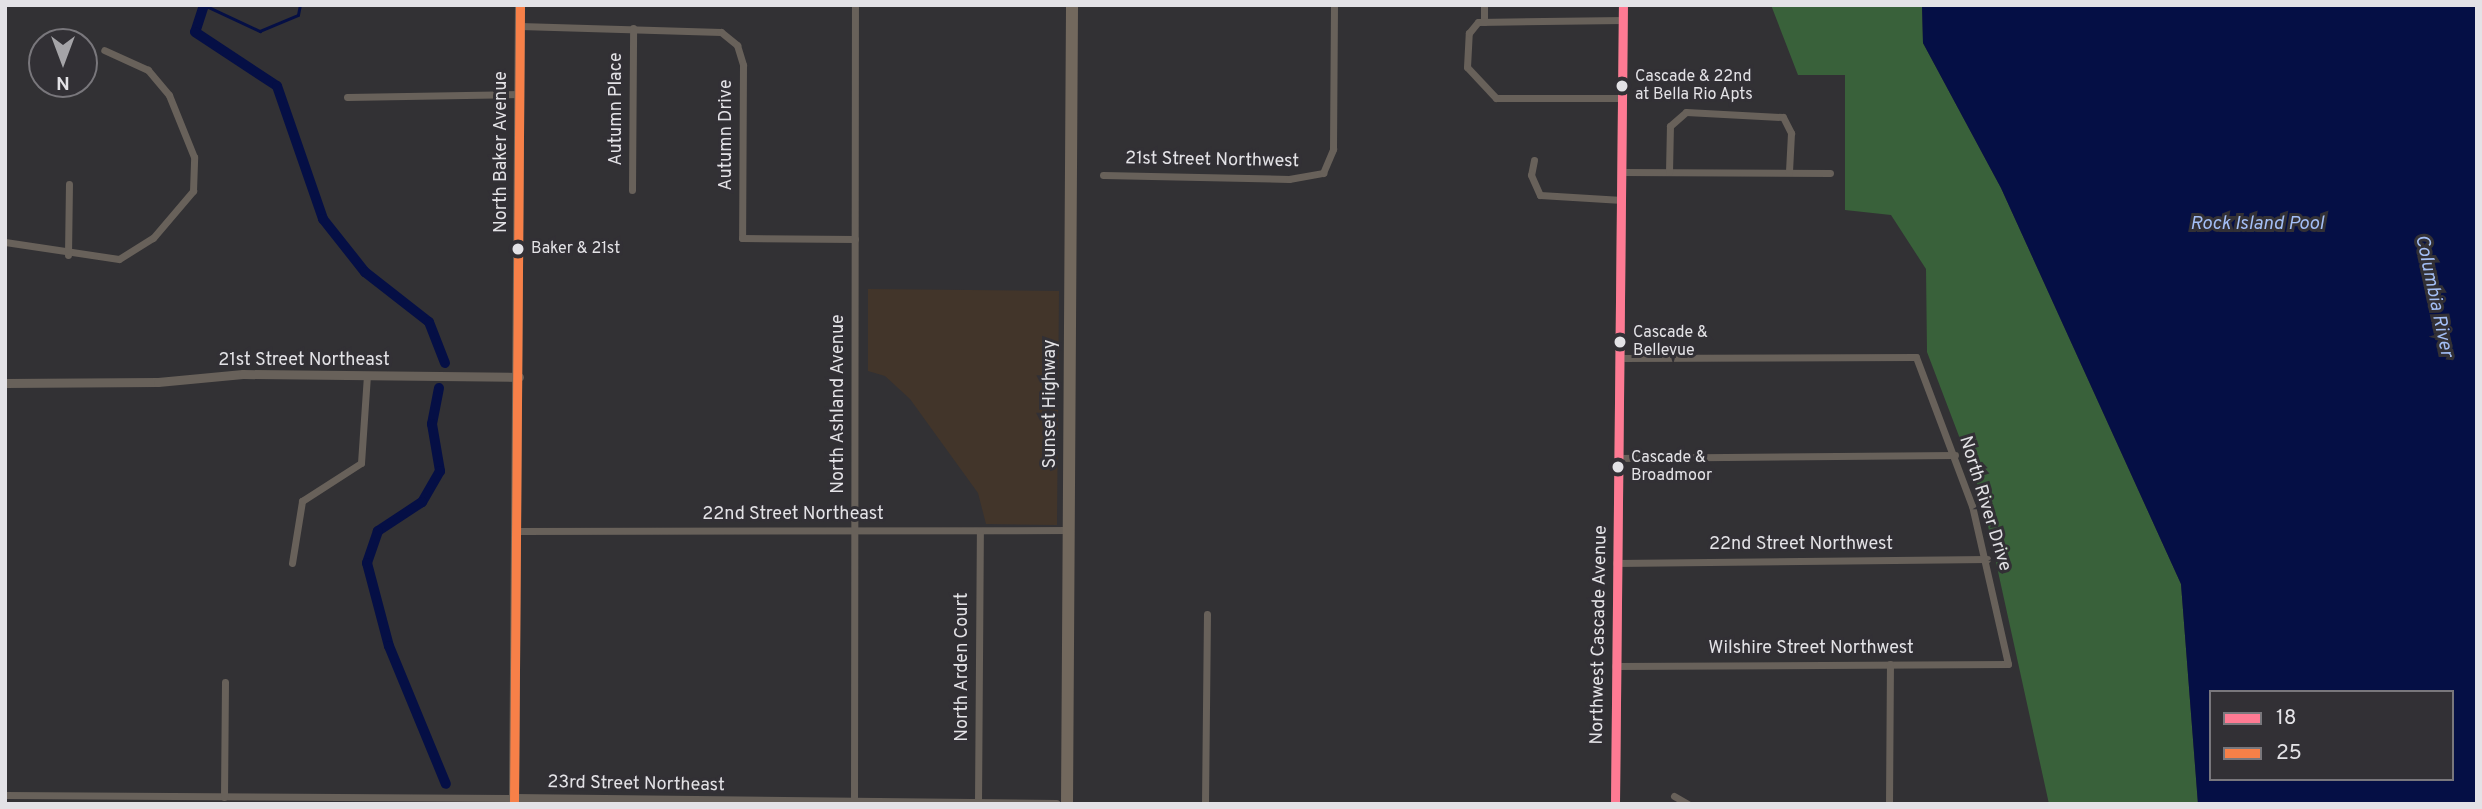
<!DOCTYPE html>
<style>
body{margin:0}
#map{position:relative;width:2482px;height:809px;overflow:hidden;background:#323134;font-family:Overpass,sans-serif}
div>[style]{position:absolute}
[style*='--x']{left:calc(var(--x)*1px);top:calc(var(--y)*1px);width:calc(var(--w)*1px);rotate:calc(var(--a)*1deg)}
.commercial>*{inset:0;background:#42352a}
.green>*{inset:0;background:#39613a}
.water>*{inset:0;background:#050f45}
.stream>*{height:2.5px;margin:-1.25px;padding:0 1.25px;transform-origin:1.25px;border-radius:1.25px;background:#050f45}
.canal>*{height:10px;margin:-5px;padding:0 5px;transform-origin:5px;border-radius:5px;background:#050f45}
.minor>*{height:7px;margin:-3.5px;padding:0 3.5px;transform-origin:3.5px;border-radius:3.5px;background:#68615a}
.tertiary>*{height:9px;margin:-4.5px;padding:0 4.5px;transform-origin:4.5px;border-radius:4.5px;background:#68615a}
.secondary>*{height:10px;margin:-5px;padding:0 5px;transform-origin:5px;border-radius:5px;background:#6c6259}
.trunk>*{height:12px;margin:-6px;padding:0 6px;transform-origin:6px;border-radius:6px;background:#72685d}
.bus-1>*{height:9px;margin:-4.5px;padding:0 4.5px;transform-origin:4.5px;border-radius:4.5px;background:#fe7a93}
.bus-2>*{height:9px;margin:-4.5px;padding:0 4.5px;transform-origin:4.5px;border-radius:4.5px;background:#f78048}
.dots>*{width:19px;height:19px;translate:-50% -50%;box-sizing:border-box;border:4px solid #323035;border-radius:50%}
span{translate:-50% -50%;white-space:nowrap;text-align:center;line-height:1.15;-webkit-text-stroke:6px #323035;paint-order:stroke}
.bus-label{font-size:16px;color:#e3e2e6}
.left{translate:0 -50%;text-align:left}
.street-label{font-size:18px;color:#e3e2e6}
.water-label{font-size:19px;color:#a3bef5;font-style:italic}
.frame{position:absolute;inset:0;border:7px solid #e3e2e6;pointer-events:none}
.legend{position:absolute;left:2209px;top:690px;width:245px;height:91px;box-sizing:border-box;background:#323035;border:2px solid #79777c;margin:0;padding:9px 12px;list-style:none;font-size:21px;color:#e3e2e6}
.legend li{display:flex;align-items:center;gap:14px;height:35px}
.legend b{width:35px;border:2px solid #79777c}
.north{position:absolute;left:28px;top:28px;width:70px;height:70px;box-sizing:border-box;background:#323035;border:2px solid #79777c;border-radius:50%;rotate:180deg;font-size:19px;font-weight:700;line-height:28px;text-align:center;color:#e3e2e6}
.north::after{content:'';display:block;margin:auto;width:24px;height:32px;background:#a5a4a8;clip-path:polygon(50% 0,100% 100%,50% 72%,0 100%)}
</style>
<div id="map">
<div class="commercial">
<i style="clip-path:polygon(868px 289px,1059px 291px,1057px 525px,986px 524px,978px 493px,910px 399px,885px 376px,868px 371px)"></i>
</div>
<div class="green">
<i style="clip-path:polygon(1771px 5px,1922px 5px,1923px 43px,2001px 188px,2181px 584px,2198px 804px,2049px 804px,1981px 494px,1927px 352px,1926px 269px,1891px 215px,1845px 210px,1845px 75px,1798px 75px)"></i>
</div>
<div class="water">
<i style="clip-path:polygon(evenodd,1922px 5px,2477px 5px,2477px 804px,2198px 804px,2181px 584px,2001px 188px,1923px 43px,1922px 5px,2211px 692px,2452px 692px,2452px 779px,2211px 779px,2211px 692px)"></i>
</div>
<div class="stream">
<i style="--x:204;--y:5;--w:62;--a:24.9"></i>
<i style="--x:260;--y:31;--w:41;--a:-22.8"></i>
<i style="--x:298;--y:15;--w:10;--a:-79"></i>
</div>
<div class="canal">
<i style="--x:204;--y:5;--w:28;--a:108"></i>
<i style="--x:195;--y:32;--w:98;--a:33.4"></i>
<i style="--x:277;--y:86;--w:141;--a:70.9"></i>
<i style="--x:323;--y:219;--w:68;--a:51.6"></i>
<i style="--x:365;--y:272;--w:81;--a:38"></i>
<i style="--x:429;--y:322;--w:44;--a:68.7"></i>
<i style="--x:439;--y:388;--w:37;--a:101"></i>
<i style="--x:432;--y:424;--w:48;--a:80.3"></i>
<i style="--x:440;--y:471;--w:36;--a:120"></i>
<i style="--x:422;--y:502;--w:53;--a:146.6"></i>
<i style="--x:378;--y:531;--w:34;--a:109"></i>
<i style="--x:367;--y:563;--w:86;--a:75.2"></i>
<i style="--x:389;--y:646;--w:149;--a:67.6"></i>
</div>
<div class="minor">
<i style="--x:1484;--y:22;--w:17;--a:-90"></i>
<i style="--x:520;--y:26;--w:201;--a:1.7"></i>
<i style="--x:721;--y:32;--w:21;--a:39"></i>
<i style="--x:737;--y:45;--w:21;--a:73"></i>
<i style="--x:743;--y:65;--w:173;--a:90.3"></i>
<i style="--x:742;--y:238;--w:113;--a:0.5"></i>
<i style="--x:347;--y:97;--w:173;--a:-1"></i>
<i style="--x:1622;--y:98;--w:126;--a:180"></i>
<i style="--x:1496;--y:98;--w:42;--a:-133.1"></i>
<i style="--x:1467;--y:67;--w:34;--a:-87"></i>
<i style="--x:1469;--y:33;--w:14;--a:-51"></i>
<i style="--x:1478;--y:22;--w:145;--a:-0.8"></i>
<i style="--x:1534;--y:160;--w:15;--a:101"></i>
<i style="--x:1531;--y:175;--w:22;--a:66"></i>
<i style="--x:1540;--y:195;--w:82;--a:3.5"></i>
<i style="--x:1622;--y:172;--w:208;--a:0.3"></i>
<i style="--x:1669;--y:172;--w:46;--a:-88.8"></i>
<i style="--x:1670;--y:126;--w:21;--a:-41"></i>
<i style="--x:1686;--y:112;--w:97;--a:3"></i>
<i style="--x:1783;--y:117;--w:18;--a:63"></i>
<i style="--x:1791;--y:133;--w:39;--a:93"></i>
<i style="--x:1103;--y:175;--w:186;--a:1.2"></i>
<i style="--x:1289;--y:179;--w:35;--a:-10"></i>
<i style="--x:1323;--y:173;--w:26;--a:-67"></i>
<i style="--x:1333;--y:149;--w:144;--a:-89.6"></i>
<i style="--x:632;--y:190;--w:162;--a:-89.6"></i>
<i style="--x:5;--y:242;--w:115;--a:8.5"></i>
<i style="--x:119;--y:259;--w:40;--a:-32"></i>
<i style="--x:153;--y:238;--w:62;--a:-49.6"></i>
<i style="--x:193;--y:191;--w:34;--a:-88"></i>
<i style="--x:194;--y:157;--w:67;--a:-112"></i>
<i style="--x:169;--y:95;--w:33;--a:-130"></i>
<i style="--x:148;--y:70;--w:48;--a:-155.6"></i>
<i style="--x:68;--y:255;--w:71;--a:-89.2"></i>
<i style="--x:1618;--y:458;--w:337;--a:-0.5"></i>
<i style="--x:518;--y:531;--w:550;--a:-0.1"></i>
<i style="--x:292;--y:563;--w:63;--a:-80.8"></i>
<i style="--x:302;--y:501;--w:70;--a:-32.8"></i>
<i style="--x:361;--y:463;--w:87;--a:-86.1"></i>
<i style="--x:1616;--y:563;--w:371;--a:-0.6"></i>
<i style="--x:1615;--y:666;--w:393;--a:-0.3"></i>
<i style="--x:2008;--y:664;--w:162;--a:-102.8"></i>
<i style="--x:1972;--y:506;--w:159;--a:-110.6"></i>
<i style="--x:1916;--y:357;--w:296;--a:179.8"></i>
<i style="--x:5;--y:795;--w:509;--a:0.34"></i>
<i style="--x:1674;--y:796;--w:16;--a:30"></i>
<i style="--x:224;--y:797;--w:115;--a:-89.5"></i>
<i style="--x:854;--y:802;--w:797;--a:-89.93"></i>
<i style="--x:978;--y:803;--w:272;--a:-89.6"></i>
<i style="--x:1205;--y:804;--w:190;--a:-89.4"></i>
<i style="--x:1889;--y:804;--w:140;--a:-89.6"></i>
</div>
<div class="tertiary">
<i style="--x:5;--y:383;--w:153;--a:-0.4"></i>
<i style="--x:158;--y:382;--w:85;--a:-5.4"></i>
<i style="--x:243;--y:374;--w:276;--a:0.6"></i>
<i style="--x:514;--y:798;--w:542;--a:0.63"></i>
<i style="--x:1615;--y:804;--w:799;--a:-89.43"></i>
</div>
<div class="secondary">
<i style="--x:514;--y:804;--w:799;--a:-89.57"></i>
</div>
<div class="trunk">
<i style="--x:1067;--y:804;--w:799;--a:-89.64"></i>
</div>
<div class="bus-1">
<i style="--x:1615;--y:804;--w:799;--a:-89.43"></i>
</div>
<div class="bus-2">
<i style="--x:514;--y:804;--w:799;--a:-89.57"></i>
</div>
<div class="dots">
<i style="left:1622px;top:86px;background:#e3e2e6"></i>
<i style="left:518px;top:249px;background:#e3e2e6"></i>
<i style="left:1620px;top:342px;background:#e3e2e6"></i>
<i style="left:1618px;top:467px;background:#e3e2e6"></i>
</div>
<div class="bus-label">
<span class="left" style="left:1635px;top:86px">Cascade &amp; 22nd<br>at Bella Rio Apts</span>
<span class="left" style="left:531px;top:249px">Baker &amp; 21st</span>
<span class="left" style="left:1633px;top:342px">Cascade &amp;<br>Bellevue</span>
<span class="left" style="left:1631px;top:467px">Cascade &amp;<br>Broadmoor</span>
</div>
<div class="street-label">
<span style="left:617px;top:109px;rotate:-90deg">Autumn Place</span>
<span style="left:727px;top:135px;rotate:-90deg">Autumn Drive</span>
<span style="left:502px;top:152px;rotate:-90deg">North Baker Avenue</span>
<span style="left:1212px;top:161px;rotate:1deg">21st Street Northwest</span>
<span style="left:304px;top:361px">21st Street Northeast</span>
<span style="left:839px;top:404px;rotate:-90deg">North Ashland Avenue</span>
<span style="left:1051px;top:404px;rotate:-90deg">Sunset Highway</span>
<span style="left:1984px;top:504px;rotate:73deg">North River Drive</span>
<span style="left:793px;top:515px">22nd Street Northeast</span>
<span style="left:1801px;top:545px">22nd Street Northwest</span>
<span style="left:1600px;top:635px;rotate:-89deg">Northwest Cascade Avenue</span>
<span style="left:1811px;top:649px">Wilshire Street Northwest</span>
<span style="left:963px;top:667px;rotate:-90deg">North Arden Court</span>
<span style="left:636px;top:785px;rotate:1deg">23rd Street Northeast</span>
</div>
<div class="water-label">
<span style="left:2257px;top:225px">Rock Island Pool</span>
<span style="left:2433px;top:296px;rotate:78deg">Columbia River</span>
</div>
<div class="frame"></div>
<ul class="legend">
<li><b style="height:9px;background:#fe7a93"></b>18</li>
<li><b style="height:9px;background:#f78048"></b>25</li>
</ul>
<div class="north">N</div>
</div>
